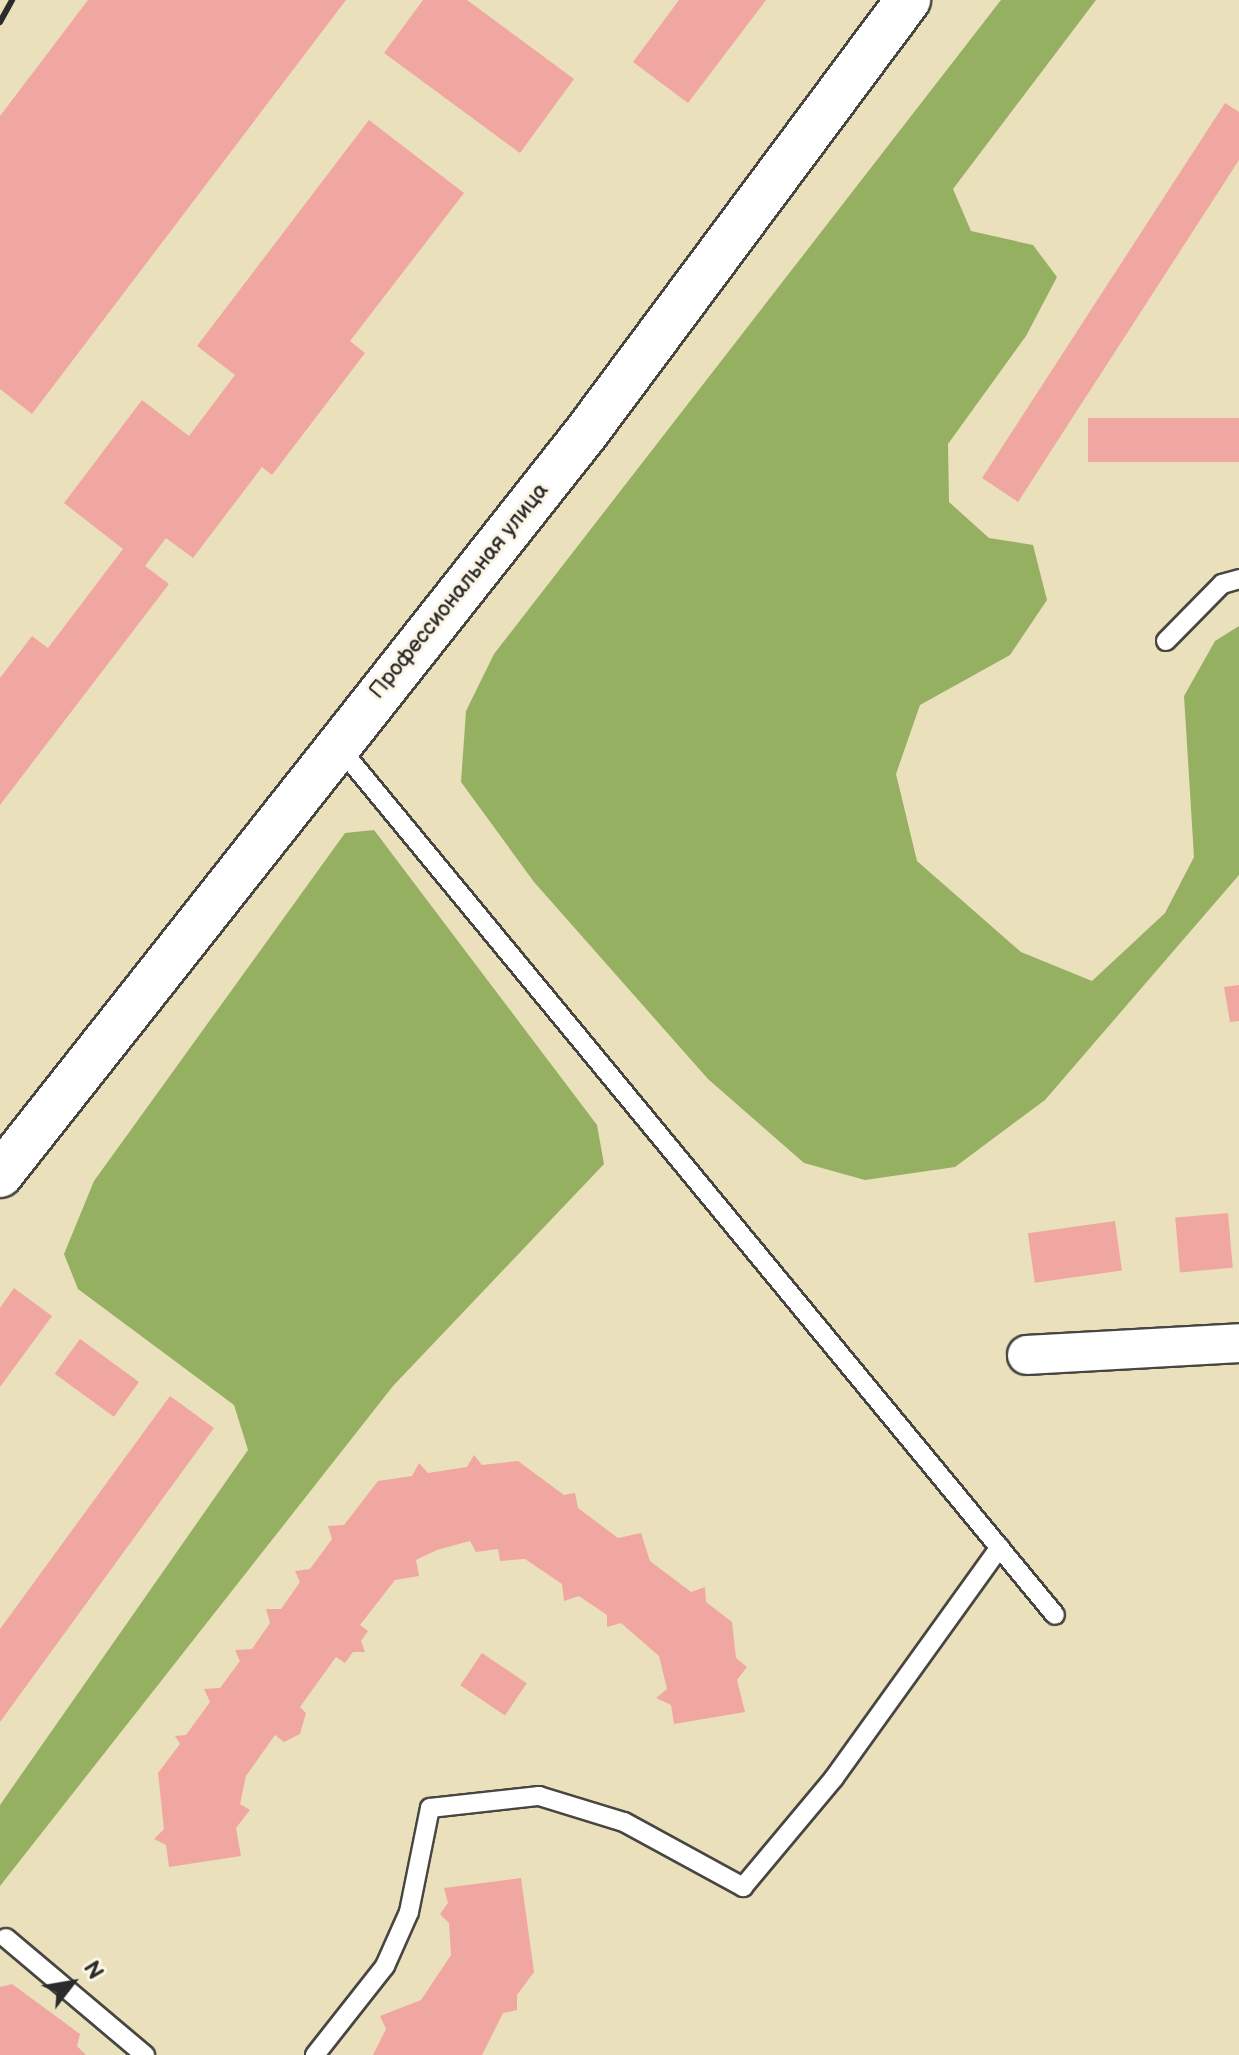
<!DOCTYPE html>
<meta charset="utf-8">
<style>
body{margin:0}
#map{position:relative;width:1239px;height:2055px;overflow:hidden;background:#eae0bc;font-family:"Balsamiq Sans",sans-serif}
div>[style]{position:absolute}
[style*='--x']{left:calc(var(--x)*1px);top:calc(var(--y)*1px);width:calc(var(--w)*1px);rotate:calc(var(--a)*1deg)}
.forest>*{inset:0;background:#96b062}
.building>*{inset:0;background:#f1a7a1;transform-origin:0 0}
.roads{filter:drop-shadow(2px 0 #484641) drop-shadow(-2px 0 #484641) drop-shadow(0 2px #484641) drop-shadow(0 -2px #484641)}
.lane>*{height:18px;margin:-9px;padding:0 9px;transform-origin:9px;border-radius:9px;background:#fff}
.street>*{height:38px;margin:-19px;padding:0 19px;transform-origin:19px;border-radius:19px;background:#fff}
.secondary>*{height:44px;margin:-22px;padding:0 22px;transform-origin:22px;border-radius:22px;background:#fff}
.rail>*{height:6px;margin:-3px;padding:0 3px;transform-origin:3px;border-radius:3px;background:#2b2b2b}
span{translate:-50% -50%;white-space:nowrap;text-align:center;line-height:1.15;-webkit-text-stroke:6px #fcf5e5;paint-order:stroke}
.street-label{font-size:22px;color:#2b2b2b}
.north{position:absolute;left:32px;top:1943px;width:80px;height:80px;-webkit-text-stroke:6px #fcf5e5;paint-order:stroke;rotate:59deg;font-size:22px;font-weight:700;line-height:32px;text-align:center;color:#2b2b2b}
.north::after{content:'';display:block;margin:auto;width:28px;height:36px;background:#2b2b2b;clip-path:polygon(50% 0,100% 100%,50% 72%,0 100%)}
</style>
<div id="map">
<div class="forest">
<i style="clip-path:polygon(1001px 0,1096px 0,953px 189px,971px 231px,1033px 245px,1057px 277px,1026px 336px,948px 444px,949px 502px,989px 538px,1033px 545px,1047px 600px,1010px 655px,920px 705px,896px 774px,917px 861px,1021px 952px,1092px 981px,1165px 913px,1194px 857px,1184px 696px,1215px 641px,1239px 626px,1239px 875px,1045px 1100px,955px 1167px,865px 1180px,804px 1163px,708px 1079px,534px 882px,461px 782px,466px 711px,494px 654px)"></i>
<i style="clip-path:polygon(374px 830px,597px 1125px,604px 1164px,393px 1386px,0 1886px,0 1805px,248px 1450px,234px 1405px,78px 1289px,64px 1254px,94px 1181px,345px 833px)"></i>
</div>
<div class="building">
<i style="clip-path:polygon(88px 0,346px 0,32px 414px,0 389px,0 116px)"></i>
<i style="clip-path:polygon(423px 0,467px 0,574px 79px,520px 153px,384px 53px)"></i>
<i style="clip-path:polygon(679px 0,766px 0,688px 103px,633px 62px)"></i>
<i style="clip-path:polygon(1225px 103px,1239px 112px,1239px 160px,1018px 502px,982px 478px)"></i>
<i style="clip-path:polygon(369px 120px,464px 193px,350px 341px,365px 353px,272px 475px,262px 467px,193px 558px,166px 538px,145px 566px,169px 584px,0 805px,0 678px,32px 636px,48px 648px,123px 549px,64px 503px,142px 400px,189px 436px,235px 375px,197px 346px)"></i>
<i style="left:1239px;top:418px;width:44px;height:151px;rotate:90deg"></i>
<i style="clip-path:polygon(1239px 985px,1239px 1021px,1230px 1022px,1224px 987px)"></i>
<i style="left:1228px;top:1213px;width:55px;height:53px;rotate:85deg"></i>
<i style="left:1115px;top:1221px;width:50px;height:88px;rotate:82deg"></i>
<i style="clip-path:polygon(14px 1288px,52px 1316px,0 1387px,0 1308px)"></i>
<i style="left:80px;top:1339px;width:73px;height:43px;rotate:36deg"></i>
<i style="clip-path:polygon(170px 1396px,214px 1428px,0 1722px,0 1629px)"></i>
<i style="clip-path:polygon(474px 1455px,482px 1465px,518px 1461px,564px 1495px,575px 1493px,578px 1508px,618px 1538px,641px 1533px,650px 1561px,691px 1592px,705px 1587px,706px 1602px,732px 1622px,736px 1658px,747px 1667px,737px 1680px,745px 1712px,674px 1724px,671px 1705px,656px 1698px,667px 1689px,659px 1656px,621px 1623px,607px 1627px,607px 1615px,579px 1596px,564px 1601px,562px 1584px,525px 1559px,500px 1561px,498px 1549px,476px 1552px,470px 1541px,437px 1550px,416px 1560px,419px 1576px,395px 1580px,360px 1625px,368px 1631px,361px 1641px,365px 1652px,353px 1652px,345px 1663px,336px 1657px,300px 1707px,306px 1713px,300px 1734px,284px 1742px,275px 1735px,246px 1776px,240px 1804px,250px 1810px,236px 1828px,241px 1856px,169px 1867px,166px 1845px,154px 1839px,164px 1829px,158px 1773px,180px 1744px,175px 1736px,186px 1735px,210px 1702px,204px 1689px,220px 1688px,240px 1661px,235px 1650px,252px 1649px,270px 1623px,266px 1609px,281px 1609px,300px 1582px,295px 1571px,310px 1569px,332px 1539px,328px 1526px,344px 1525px,378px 1481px,412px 1476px,419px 1463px,428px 1473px,467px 1467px)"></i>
<i style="left:482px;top:1653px;width:54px;height:39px;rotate:34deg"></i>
<i style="clip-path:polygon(521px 1878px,534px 1972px,517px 1995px,517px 2010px,503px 2013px,482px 2055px,373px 2055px,386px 2029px,380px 2016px,421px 2000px,451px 1955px,449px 1923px,440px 1914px,448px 1903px,444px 1888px)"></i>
<i style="clip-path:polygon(12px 1984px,80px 2034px,77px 2046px,86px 2055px,0 2055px,0 1987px)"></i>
</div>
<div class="roads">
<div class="lane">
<i style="--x:1166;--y:641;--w:80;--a:-45.5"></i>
<i style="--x:1222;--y:584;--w:18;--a:-16"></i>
<i style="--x:339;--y:747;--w:1125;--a:50.48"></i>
<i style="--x:6;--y:1938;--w:182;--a:40.1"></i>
<i style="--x:315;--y:2055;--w:113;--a:-51.8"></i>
<i style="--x:385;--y:1966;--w:59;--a:-66"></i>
<i style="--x:409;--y:1912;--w:106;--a:-78.6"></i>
<i style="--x:430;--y:1808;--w:110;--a:-6.3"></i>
<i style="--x:539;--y:1796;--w:89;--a:17"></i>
<i style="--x:624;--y:1822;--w:136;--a:28.6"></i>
<i style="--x:743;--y:1887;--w:142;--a:-50.1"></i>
<i style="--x:834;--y:1778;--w:284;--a:-54.3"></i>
</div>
<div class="street">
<i style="--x:1027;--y:1355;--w:212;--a:-3.2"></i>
</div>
<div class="secondary">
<i style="--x:0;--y:1175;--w:945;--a:-51.7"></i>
<i style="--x:586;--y:433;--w:540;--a:-53.36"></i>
</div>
</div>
<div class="rail">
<i style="--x:0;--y:22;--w:25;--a:-61"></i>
</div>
<div class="street-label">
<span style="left:459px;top:591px;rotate:-51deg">Профессиональная улица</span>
</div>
<div class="north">N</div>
</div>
